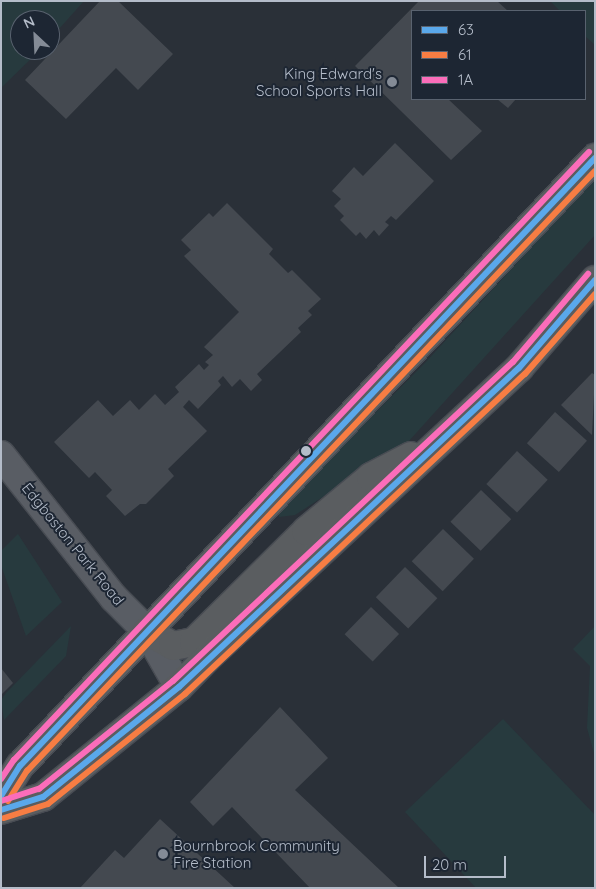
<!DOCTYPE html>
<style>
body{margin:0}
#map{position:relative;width:596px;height:889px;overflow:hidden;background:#2a3038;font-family:Quicksand,sans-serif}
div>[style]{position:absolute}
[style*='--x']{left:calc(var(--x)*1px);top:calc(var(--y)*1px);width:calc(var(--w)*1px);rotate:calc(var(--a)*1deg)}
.green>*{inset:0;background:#273a3e}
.building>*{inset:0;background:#444950;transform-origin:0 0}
.roads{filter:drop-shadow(1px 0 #484c53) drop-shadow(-1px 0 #484c53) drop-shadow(0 1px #484c53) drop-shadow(0 -1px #484c53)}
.secondary>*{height:28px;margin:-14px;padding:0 14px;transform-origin:14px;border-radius:14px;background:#595d64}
.highway>*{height:28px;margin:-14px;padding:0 14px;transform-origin:14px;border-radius:14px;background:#5a5d60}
.bus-1>*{height:6px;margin:-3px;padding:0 3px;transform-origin:3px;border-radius:3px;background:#5aa8eb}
.bus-2>*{height:6px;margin:-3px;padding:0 3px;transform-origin:3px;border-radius:3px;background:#f77d43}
.bus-3>*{height:6px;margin:-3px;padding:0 3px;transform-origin:3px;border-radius:3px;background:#fb6dba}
.dots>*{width:14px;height:14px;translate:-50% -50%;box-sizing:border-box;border:2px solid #1d2633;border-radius:50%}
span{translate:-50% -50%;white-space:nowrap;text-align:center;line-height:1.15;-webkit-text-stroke:4px #1d2633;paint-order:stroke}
.poi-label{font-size:15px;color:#b4bcc9}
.right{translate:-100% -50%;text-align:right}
.left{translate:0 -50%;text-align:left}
.street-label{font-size:15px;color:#b4bcc9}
.frame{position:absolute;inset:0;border:2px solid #b4bcc9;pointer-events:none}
.legend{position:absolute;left:411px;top:10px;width:175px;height:90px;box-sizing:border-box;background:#1d2633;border:1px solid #59626f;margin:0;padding:6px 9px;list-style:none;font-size:15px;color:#b4bcc9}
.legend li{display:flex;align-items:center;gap:10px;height:25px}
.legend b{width:25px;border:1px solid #59626f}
.north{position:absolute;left:10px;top:10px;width:50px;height:50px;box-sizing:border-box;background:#1d2633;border:1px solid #59626f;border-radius:50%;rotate:335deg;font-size:14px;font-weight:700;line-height:20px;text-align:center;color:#b4bcc9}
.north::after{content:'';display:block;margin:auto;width:18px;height:22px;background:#848b96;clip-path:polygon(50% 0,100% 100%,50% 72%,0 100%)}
.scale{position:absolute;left:424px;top:856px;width:82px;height:22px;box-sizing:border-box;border:2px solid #b4bcc9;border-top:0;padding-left:6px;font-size:15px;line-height:18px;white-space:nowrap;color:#b4bcc9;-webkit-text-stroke:4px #1d2633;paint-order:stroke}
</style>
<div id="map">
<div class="green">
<i style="clip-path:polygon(1px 1px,84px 1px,50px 39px,50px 20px,20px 20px,20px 50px,40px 50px,1px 88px)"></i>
<i style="clip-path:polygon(550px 1px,595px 1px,595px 45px,585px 36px,585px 11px,560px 11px)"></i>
<i style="clip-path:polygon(595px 178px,595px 235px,408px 442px,295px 515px,279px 517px,279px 509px,424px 364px)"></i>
<i style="clip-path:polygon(18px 534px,62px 602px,26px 636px,1px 565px,1px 551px)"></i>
<i style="clip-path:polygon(71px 626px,66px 656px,4px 720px,1px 700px,6px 693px)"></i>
<i style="clip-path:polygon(595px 626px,595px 757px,587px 728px,590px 666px,573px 649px)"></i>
<i style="clip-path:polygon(503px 719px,595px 815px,595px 888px,476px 888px,405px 812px)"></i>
</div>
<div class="building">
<i style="clip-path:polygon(100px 1px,118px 1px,173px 54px,138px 90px,116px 68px,66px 119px,25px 80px)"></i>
<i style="clip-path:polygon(419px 1px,497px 1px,508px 11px,412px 11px,412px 99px,448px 99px,482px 131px,451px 160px,355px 66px)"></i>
<i style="clip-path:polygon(497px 99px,516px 99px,508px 108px)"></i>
<i style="clip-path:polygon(395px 143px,434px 181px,396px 220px,391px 216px,385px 222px,389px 225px,379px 236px,374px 230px,366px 239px,360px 232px,356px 236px,340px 220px,344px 216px,334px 206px,341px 199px,332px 191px,354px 167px,363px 176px)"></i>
<i style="clip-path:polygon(227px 203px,273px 249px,269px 254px,288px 273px,292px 270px,321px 299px,308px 311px,312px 315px,298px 328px,301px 332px,257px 374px,262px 380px,251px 391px,240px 379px,232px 387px,223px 376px,218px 381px,221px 385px,198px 409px,189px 400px,183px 407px,207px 431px,168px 469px,174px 476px,146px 504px,140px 504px,125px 516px,106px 496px,112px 490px,95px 472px,89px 478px,54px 442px,98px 400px,113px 416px,130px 400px,139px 410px,155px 394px,165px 405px,179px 392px,175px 387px,199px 364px,204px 370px,209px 365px,205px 362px,213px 355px,204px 347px,239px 312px,184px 256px,191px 250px,181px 240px,209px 213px,213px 217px)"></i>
<i style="clip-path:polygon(592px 373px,595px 375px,592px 435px,561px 405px)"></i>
<i style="left:555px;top:412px;width:43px;height:42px;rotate:42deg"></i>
<i style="left:517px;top:451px;width:42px;height:45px;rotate:43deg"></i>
<i style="left:481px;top:490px;width:42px;height:44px;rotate:44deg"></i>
<i style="left:443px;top:529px;width:43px;height:45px;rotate:44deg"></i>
<i style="left:405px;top:567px;width:45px;height:42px;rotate:44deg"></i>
<i style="left:371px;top:607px;width:39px;height:38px;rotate:44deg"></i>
<i style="clip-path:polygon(1px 668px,13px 683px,1px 695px)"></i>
<i style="clip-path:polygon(280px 707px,328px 758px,295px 790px,399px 888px,310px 888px,232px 807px,213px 826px,190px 802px)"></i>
<i style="clip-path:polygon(160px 819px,235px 888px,80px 888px,115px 850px,124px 858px)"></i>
</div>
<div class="roads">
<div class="secondary">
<i style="--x:1;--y:455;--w:182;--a:51.7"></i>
<i style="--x:114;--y:598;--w:47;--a:45"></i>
<i style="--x:147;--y:631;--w:64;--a:60.3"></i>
</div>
<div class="highway">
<i style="--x:147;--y:631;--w:30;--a:30"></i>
<i style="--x:173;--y:646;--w:21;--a:-11"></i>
<i style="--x:194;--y:642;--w:158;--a:-44.7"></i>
<i style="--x:306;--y:531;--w:85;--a:-39.7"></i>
<i style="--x:371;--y:477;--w:45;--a:-27.7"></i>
<i style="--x:1;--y:796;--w:36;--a:-58"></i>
<i style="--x:20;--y:766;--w:837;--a:-46.6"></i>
<i style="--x:1;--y:810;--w:44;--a:-17.2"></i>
<i style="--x:43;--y:797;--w:175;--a:-39"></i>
<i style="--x:179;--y:687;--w:42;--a:-46"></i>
<i style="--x:208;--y:657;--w:425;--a:-42.9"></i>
<i style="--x:519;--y:368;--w:116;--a:-49.2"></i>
</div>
</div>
<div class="bus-1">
<i style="--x:1;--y:796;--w:36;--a:-58"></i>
<i style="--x:20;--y:766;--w:837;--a:-46.6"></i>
<i style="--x:1;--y:810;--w:44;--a:-17.2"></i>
<i style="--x:43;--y:797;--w:175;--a:-39"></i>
<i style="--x:179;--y:687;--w:466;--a:-43.2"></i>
<i style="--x:519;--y:368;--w:116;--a:-49.2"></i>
</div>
<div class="bus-2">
<i style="--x:8;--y:801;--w:36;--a:-58"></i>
<i style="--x:27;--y:771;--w:826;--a:-46.57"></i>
<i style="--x:4;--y:818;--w:46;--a:-17.7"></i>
<i style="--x:48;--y:804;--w:176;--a:-38.8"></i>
<i style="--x:185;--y:694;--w:467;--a:-43.3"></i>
<i style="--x:525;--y:374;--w:106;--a:-48.8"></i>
</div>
<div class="bus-3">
<i style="--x:1;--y:779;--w:23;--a:-56"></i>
<i style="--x:14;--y:760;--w:837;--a:-46.6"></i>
<i style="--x:1;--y:801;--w:40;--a:-18"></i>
<i style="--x:39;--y:789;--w:172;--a:-38.9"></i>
<i style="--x:173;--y:681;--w:466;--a:-43.2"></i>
<i style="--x:513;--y:362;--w:116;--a:-49.6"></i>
</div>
<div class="dots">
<i style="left:392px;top:82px;background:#848b96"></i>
<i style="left:306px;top:451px;background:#b4bcc9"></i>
<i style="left:163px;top:854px;background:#848b96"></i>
</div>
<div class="poi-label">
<span class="right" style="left:382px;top:82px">King Edward's<br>School Sports Hall</span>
<span class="left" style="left:173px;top:854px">Bournbrook Community<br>Fire Station</span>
</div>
<div class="street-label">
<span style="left:73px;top:544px;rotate:51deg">Edgbaston Park Road</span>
</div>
<div class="frame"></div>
<ul class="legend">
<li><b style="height:6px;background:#5aa8eb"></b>63</li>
<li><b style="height:6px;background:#f77d43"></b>61</li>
<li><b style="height:6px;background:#fb6dba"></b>1A</li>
</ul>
<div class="north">N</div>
<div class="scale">20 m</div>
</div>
